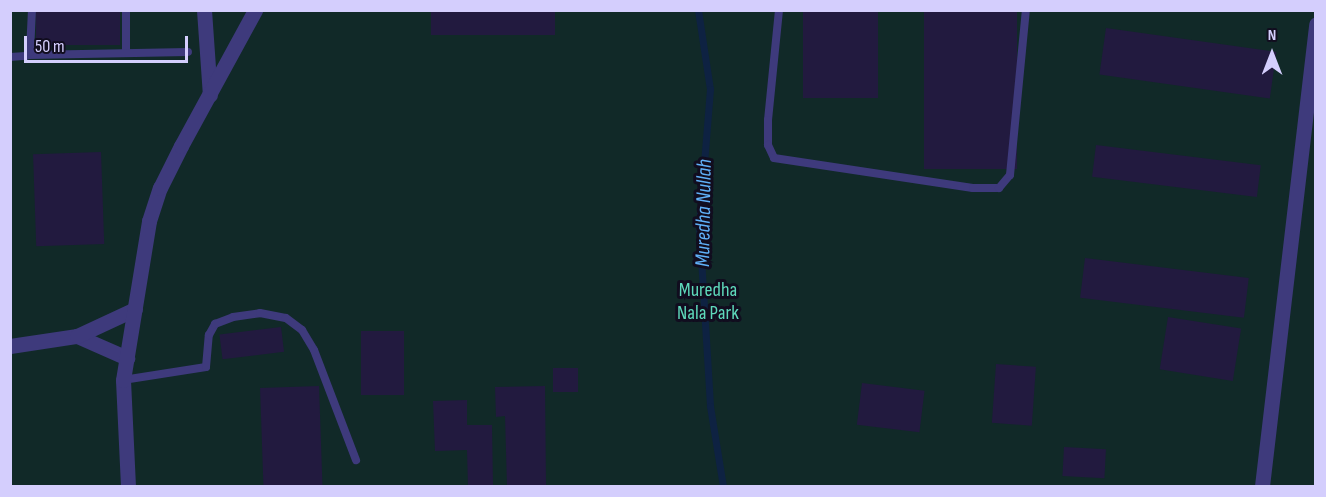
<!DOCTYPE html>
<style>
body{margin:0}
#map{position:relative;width:1326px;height:497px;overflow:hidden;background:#110d1f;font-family:"Sofia Sans Condensed",sans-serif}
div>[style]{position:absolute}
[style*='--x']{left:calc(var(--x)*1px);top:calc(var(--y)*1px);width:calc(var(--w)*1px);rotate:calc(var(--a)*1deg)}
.green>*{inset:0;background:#112928;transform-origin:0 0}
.stream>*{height:7px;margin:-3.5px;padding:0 3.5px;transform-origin:3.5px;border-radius:3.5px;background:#0e2242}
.building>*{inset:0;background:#221a3f;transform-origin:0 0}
.service>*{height:8px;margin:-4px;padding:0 4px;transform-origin:4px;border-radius:4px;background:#3e3a7c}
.minor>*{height:15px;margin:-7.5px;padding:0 7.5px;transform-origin:7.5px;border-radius:7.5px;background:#3e3a7c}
span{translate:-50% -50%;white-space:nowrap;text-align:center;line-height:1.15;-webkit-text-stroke:6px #110d1f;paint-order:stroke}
.park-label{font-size:20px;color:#5ed9bb}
.water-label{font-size:21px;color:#60b0f8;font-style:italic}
.frame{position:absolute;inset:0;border:12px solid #d4cefd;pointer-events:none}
.north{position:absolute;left:1242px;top:24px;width:60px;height:60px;-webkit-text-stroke:4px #110d1f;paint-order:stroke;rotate:0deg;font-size:16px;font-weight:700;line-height:24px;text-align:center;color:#d4cefd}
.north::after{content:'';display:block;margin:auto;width:21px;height:27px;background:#d4cefd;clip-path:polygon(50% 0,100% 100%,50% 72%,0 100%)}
.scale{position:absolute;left:24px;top:36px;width:164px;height:27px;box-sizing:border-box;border:3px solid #d4cefd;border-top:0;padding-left:8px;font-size:18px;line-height:21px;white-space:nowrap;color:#d4cefd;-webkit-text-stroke:4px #110d1f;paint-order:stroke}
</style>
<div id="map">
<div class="green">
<i style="left:10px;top:11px;width:1305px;height:475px"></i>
</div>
<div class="stream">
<i style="--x:698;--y:10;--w:80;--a:81.4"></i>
<i style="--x:710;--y:89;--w:136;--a:94.6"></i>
<i style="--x:699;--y:225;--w:181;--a:86.5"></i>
<i style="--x:710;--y:406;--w:81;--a:80.8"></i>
</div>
<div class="building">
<i style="left:36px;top:10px;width:84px;height:35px"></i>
<i style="left:431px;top:10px;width:124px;height:25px"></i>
<i style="left:803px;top:10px;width:75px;height:88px"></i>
<i style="left:924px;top:10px;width:93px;height:159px"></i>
<i style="left:1106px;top:28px;width:172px;height:47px;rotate:8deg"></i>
<i style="left:1096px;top:145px;width:166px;height:32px;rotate:7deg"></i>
<i style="left:101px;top:152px;width:92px;height:68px;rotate:88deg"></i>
<i style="left:1085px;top:258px;width:165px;height:40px;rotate:7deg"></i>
<i style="left:1168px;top:317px;width:74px;height:53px;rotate:9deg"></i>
<i style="left:281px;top:327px;width:25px;height:62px;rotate:83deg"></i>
<i style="left:361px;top:331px;width:43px;height:64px"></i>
<i style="left:996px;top:364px;width:40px;height:59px;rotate:4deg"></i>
<i style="left:553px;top:368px;width:25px;height:24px"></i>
<i style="left:862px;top:383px;width:63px;height:42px;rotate:7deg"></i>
<i style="left:319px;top:386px;width:100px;height:59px;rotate:88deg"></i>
<i style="clip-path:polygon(545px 386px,546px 486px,507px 486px,505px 416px,496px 417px,495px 387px)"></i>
<i style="clip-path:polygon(467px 400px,467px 425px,492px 425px,493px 486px,468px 486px,467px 450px,435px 451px,433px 401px)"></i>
<i style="left:1064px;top:447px;width:42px;height:29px;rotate:3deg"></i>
</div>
<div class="service">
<i style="--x:126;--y:10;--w:43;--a:90"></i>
<i style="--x:779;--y:10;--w:111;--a:95.7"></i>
<i style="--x:768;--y:120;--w:25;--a:90"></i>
<i style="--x:768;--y:145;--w:14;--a:65"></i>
<i style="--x:774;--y:158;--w:201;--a:8.6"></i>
<i style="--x:973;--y:188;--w:26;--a:0"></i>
<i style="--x:999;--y:188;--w:17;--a:-50"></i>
<i style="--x:1010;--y:175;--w:166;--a:-84.5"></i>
<i style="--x:29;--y:55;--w:159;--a:-1.1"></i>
<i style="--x:10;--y:57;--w:16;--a:-4"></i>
<i style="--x:26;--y:56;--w:6;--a:-45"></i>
<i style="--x:30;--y:52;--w:42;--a:-87.3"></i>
<i style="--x:123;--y:380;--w:84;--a:-8.9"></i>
<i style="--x:206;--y:367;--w:32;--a:-85"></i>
<i style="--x:209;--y:335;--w:13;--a:-61"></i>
<i style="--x:215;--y:324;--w:19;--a:-21"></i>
<i style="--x:233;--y:317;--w:27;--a:-8"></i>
<i style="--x:260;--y:313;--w:26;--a:11"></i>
<i style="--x:286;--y:318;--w:20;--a:37"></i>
<i style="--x:302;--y:330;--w:23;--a:59"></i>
<i style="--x:314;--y:350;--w:118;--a:69.1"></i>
</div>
<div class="minor">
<i style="--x:204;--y:10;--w:85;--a:86"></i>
<i style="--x:77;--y:336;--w:55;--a:23.7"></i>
<i style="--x:10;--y:346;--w:68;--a:-8.5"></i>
<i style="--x:77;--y:336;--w:64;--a:-25"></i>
<i style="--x:128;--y:486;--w:106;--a:-92.7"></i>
<i style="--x:123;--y:380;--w:161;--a:-80.7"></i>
<i style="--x:149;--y:221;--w:35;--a:-72"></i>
<i style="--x:160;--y:188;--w:47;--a:-63.4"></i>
<i style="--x:181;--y:146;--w:155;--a:-61.4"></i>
<i style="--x:1262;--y:486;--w:465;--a:-83.3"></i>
</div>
<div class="park-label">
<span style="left:708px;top:302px">Muredha<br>Nala Park</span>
</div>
<div class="water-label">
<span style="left:704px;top:213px;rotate:-89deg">Muredha Nullah</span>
</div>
<div class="frame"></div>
<div class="north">N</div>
<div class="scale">50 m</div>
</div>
